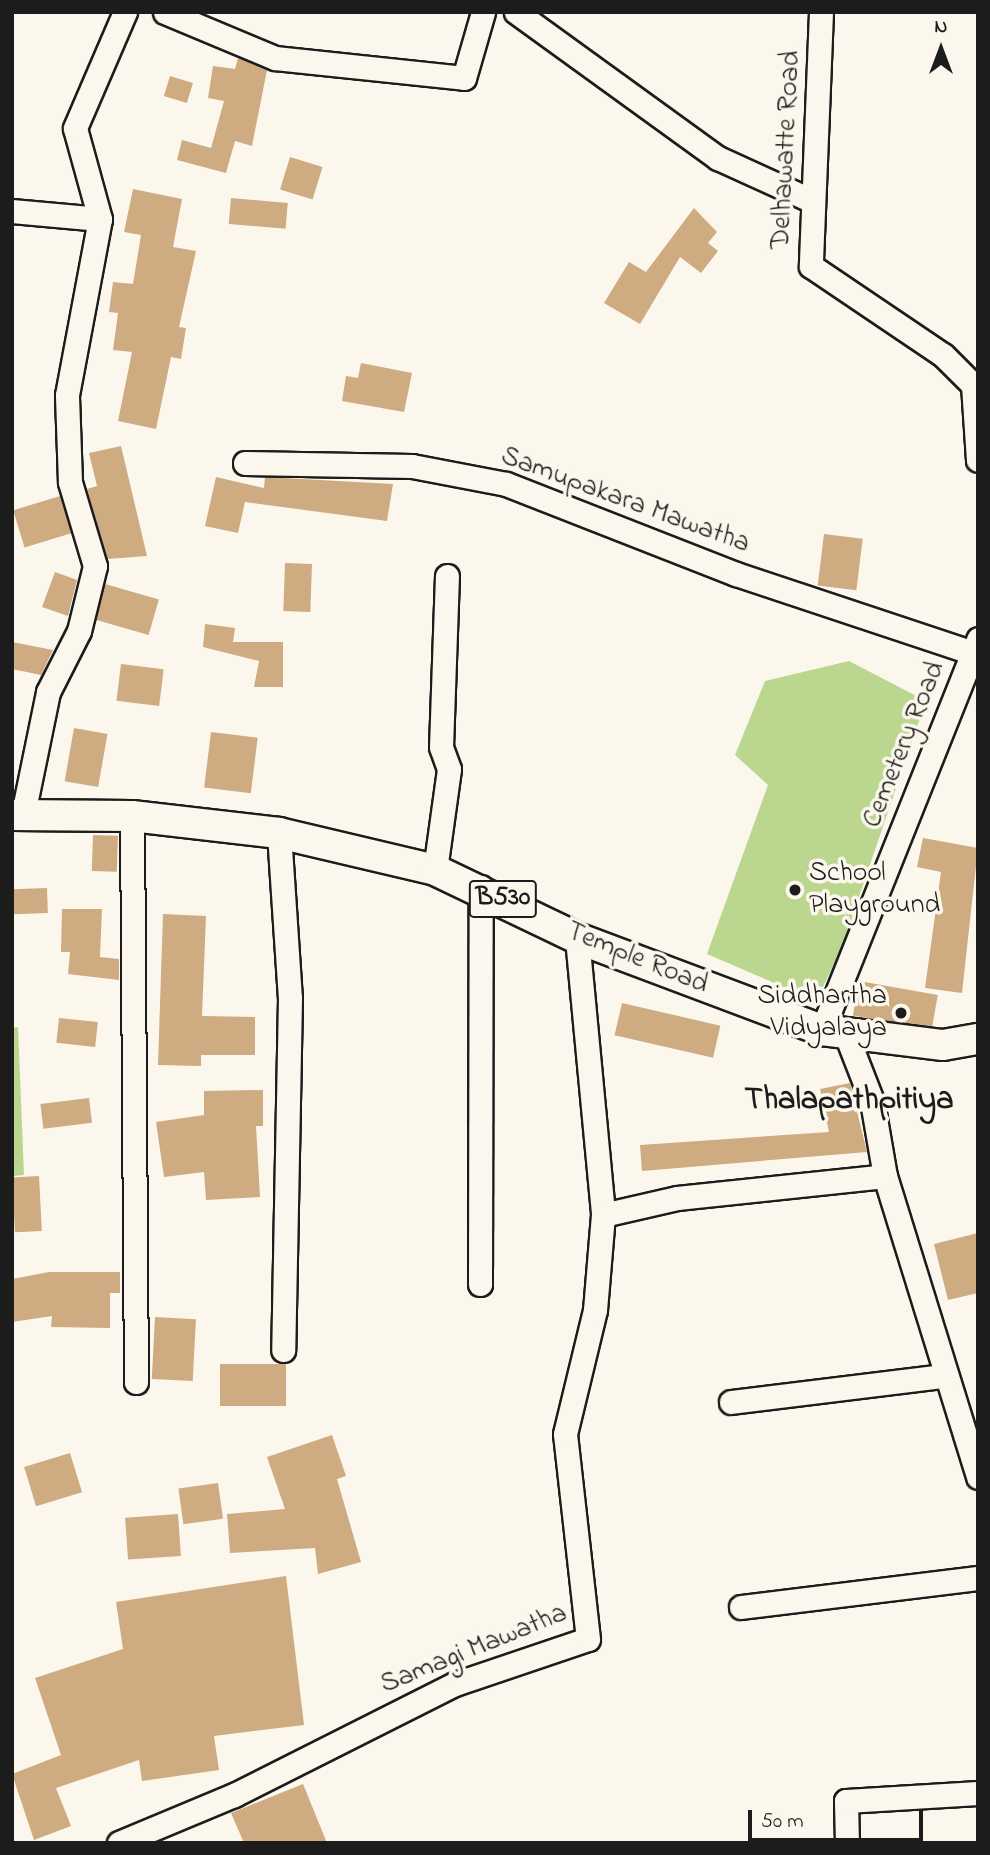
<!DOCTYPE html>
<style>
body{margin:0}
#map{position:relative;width:990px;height:1855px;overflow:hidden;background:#fbf7ec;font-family:"Indie Flower",sans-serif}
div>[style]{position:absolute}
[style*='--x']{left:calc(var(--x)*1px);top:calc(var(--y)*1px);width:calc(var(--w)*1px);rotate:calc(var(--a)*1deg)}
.green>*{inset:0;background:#bbd68e}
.building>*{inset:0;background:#cfab81;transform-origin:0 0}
.roads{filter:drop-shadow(2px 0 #1c1c1c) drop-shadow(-2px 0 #1c1c1c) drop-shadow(0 2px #1c1c1c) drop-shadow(0 -2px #1c1c1c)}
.minor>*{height:23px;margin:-11.5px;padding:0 11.5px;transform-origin:11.5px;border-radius:11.5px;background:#fbf7ec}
.major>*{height:30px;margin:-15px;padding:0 15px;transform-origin:15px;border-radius:15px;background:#fbf7ec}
.dots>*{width:19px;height:19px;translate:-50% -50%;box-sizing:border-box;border:4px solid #fbf7ec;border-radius:50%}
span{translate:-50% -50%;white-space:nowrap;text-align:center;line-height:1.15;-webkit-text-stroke:7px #fbf7ec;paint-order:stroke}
.shield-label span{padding:2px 5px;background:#fbf7ec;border:2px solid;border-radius:5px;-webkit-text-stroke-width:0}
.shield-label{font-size:26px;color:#1c1c1c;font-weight:700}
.street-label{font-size:28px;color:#1c1c1c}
.poi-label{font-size:28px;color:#1c1c1c}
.left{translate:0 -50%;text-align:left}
.right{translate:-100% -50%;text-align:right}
.quarter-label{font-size:32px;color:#1c1c1c;font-weight:700}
.frame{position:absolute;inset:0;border:14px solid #1c1c1c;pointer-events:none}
.north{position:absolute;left:906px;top:14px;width:70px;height:70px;-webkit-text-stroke:5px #fbf7ec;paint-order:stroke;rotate:0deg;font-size:19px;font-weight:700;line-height:28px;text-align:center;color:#1c1c1c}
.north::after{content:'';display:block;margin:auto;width:24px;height:32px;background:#1c1c1c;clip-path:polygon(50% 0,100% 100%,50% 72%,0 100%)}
.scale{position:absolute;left:748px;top:1810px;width:175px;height:32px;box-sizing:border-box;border:4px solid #1c1c1c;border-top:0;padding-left:9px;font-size:21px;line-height:24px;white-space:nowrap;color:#1c1c1c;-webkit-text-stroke:5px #fbf7ec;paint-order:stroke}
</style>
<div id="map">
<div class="green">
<i style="clip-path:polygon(849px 661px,926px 701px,840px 952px,816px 1001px,707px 954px,768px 785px,735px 755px,765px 681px)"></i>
<i style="clip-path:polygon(18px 1027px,24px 1175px,12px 1176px,12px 1028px)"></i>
</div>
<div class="building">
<i style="clip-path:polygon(238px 58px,267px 70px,252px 146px,235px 141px,226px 173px,177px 160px,182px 140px,211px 148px,224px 101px,208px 98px,213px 66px,235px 69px)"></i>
<i style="left:170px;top:76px;width:24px;height:21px;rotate:17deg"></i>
<i style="left:290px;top:157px;width:34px;height:34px;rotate:17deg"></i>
<i style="clip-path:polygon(133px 189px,182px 199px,173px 247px,196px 251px,179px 327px,186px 328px,181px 359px,171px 357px,156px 429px,118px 421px,132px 352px,113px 350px,118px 313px,109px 312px,113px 282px,133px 284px,141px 235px,124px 232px)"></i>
<i style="left:231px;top:198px;width:57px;height:26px;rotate:5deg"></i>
<i style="clip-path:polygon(694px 208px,717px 232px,708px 243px,718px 251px,701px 273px,680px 257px,640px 324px,604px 303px,629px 262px,646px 272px)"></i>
<i style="clip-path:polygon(361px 363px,412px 373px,404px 412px,342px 401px,346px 376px,358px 378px)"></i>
<i style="clip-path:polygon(121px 446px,147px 556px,107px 559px,87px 489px,97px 486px,89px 453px)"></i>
<i style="clip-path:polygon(216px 477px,264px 488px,265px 477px,393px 484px,387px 521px,245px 502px,238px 533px,205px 526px)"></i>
<i style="left:60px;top:496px;width:39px;height:49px;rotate:73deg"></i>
<i style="left:824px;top:534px;width:39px;height:52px;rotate:7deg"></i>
<i style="left:285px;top:563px;width:27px;height:48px;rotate:2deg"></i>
<i style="clip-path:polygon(55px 572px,77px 580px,68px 616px,42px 607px)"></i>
<i style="left:105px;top:584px;width:56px;height:37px;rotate:16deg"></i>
<i style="clip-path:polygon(205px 624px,235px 628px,233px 642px,283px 642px,283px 687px,254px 687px,259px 661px,203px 647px)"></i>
<i style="clip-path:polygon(12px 642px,53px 650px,41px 675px,12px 669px)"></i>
<i style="left:121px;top:664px;width:43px;height:37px;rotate:7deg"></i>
<i style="left:74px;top:728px;width:34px;height:54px;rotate:10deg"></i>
<i style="left:211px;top:732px;width:47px;height:56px;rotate:7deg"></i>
<i style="left:93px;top:835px;width:25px;height:36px;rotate:2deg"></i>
<i style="clip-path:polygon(923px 838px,978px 848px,962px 993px,925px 988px,941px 872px,917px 867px)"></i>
<i style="left:47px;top:888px;width:25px;height:35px;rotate:88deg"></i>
<i style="clip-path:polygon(62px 909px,102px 909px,100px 957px,119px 959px,119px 980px,68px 974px,70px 952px,61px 952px)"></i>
<i style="clip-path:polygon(163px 914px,206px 916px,202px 1016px,255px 1017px,255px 1055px,201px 1055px,201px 1066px,158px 1065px)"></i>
<i style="left:859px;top:981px;width:80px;height:35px;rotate:10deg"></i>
<i style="left:622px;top:1003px;width:101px;height:33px;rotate:13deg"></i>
<i style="left:59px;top:1018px;width:39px;height:25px;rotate:6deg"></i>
<i style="clip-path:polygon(850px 1083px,867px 1152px,642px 1171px,640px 1145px,829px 1132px,820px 1089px)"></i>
<i style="clip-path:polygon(263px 1090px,263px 1126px,256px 1126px,260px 1197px,206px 1200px,204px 1172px,164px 1177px,156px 1122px,204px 1115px,204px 1091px)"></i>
<i style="left:89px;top:1098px;width:25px;height:49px;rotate:83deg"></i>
<i style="left:39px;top:1176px;width:55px;height:27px;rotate:87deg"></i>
<i style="clip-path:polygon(978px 1233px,978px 1293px,948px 1300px,934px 1244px)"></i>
<i style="clip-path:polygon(49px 1272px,120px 1272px,120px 1293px,110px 1293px,110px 1328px,51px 1327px,52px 1316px,12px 1322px,12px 1279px)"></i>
<i style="left:155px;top:1317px;width:41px;height:62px;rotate:3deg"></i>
<i style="left:286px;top:1364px;width:42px;height:66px;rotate:90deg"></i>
<i style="clip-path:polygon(332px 1435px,346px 1476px,337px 1479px,361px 1562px,318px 1574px,315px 1548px,230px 1553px,227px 1514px,285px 1509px,267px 1457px)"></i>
<i style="left:70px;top:1453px;width:41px;height:48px;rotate:73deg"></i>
<i style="left:218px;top:1483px;width:36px;height:40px;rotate:82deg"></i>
<i style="left:178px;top:1514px;width:42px;height:53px;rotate:86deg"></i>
<i style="clip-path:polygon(286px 1576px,304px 1725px,214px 1736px,219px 1770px,142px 1781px,139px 1760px,56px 1788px,71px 1826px,34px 1840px,12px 1774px,61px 1755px,35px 1678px,123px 1649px,116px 1602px)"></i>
<i style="clip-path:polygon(303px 1784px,327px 1843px,244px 1843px,231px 1813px)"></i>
</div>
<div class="roads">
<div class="minor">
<i style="--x:165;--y:12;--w:119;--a:22.7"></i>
<i style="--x:275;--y:58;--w:190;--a:6"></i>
<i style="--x:464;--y:78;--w:69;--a:-73.9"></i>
<i style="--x:516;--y:12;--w:249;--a:35.9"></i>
<i style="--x:718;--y:158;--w:101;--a:24.5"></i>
<i style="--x:821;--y:12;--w:254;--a:92.3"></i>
<i style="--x:811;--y:266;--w:159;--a:34"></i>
<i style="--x:943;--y:355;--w:42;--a:45"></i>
<i style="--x:973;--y:385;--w:75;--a:86.2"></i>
<i style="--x:12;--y:211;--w:88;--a:5.2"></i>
<i style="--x:245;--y:463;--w:167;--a:1"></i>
<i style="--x:412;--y:466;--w:96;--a:10.8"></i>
<i style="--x:506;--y:484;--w:247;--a:21.4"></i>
<i style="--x:736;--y:574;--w:251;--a:18.4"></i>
<i style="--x:23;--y:814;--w:125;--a:-78.4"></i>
<i style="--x:48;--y:692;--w:68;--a:-63.1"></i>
<i style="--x:79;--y:631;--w:67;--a:-76.2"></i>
<i style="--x:95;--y:566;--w:88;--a:-106.6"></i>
<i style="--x:70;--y:482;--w:87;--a:-92"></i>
<i style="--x:67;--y:395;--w:179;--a:-79.4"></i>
<i style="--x:100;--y:219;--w:94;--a:-105.4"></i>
<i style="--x:75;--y:128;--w:126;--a:-66.7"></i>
<i style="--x:132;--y:816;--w:566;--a:89.6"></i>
<i style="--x:279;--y:833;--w:165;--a:86.2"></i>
<i style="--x:290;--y:998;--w:352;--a:91.1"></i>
<i style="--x:435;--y:870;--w:102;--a:-82.1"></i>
<i style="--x:449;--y:769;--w:23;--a:-110"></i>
<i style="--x:441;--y:747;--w:171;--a:-88"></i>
<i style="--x:577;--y:938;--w:278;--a:84.6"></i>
<i style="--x:822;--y:1030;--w:421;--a:-68.2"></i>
<i style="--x:847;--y:1037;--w:69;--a:68.7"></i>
<i style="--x:872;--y:1101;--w:76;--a:80.2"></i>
<i style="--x:885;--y:1176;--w:315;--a:72.8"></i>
<i style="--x:480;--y:1284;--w:397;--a:-89.9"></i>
<i style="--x:731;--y:1402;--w:215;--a:-7"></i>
<i style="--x:741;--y:1607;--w:239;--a:-7"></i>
<i style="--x:119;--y:1843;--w:125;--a:-22.7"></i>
<i style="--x:234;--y:1795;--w:247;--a:-26.7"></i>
<i style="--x:455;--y:1684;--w:140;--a:-18.7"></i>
<i style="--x:588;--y:1639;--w:206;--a:-96.4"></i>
<i style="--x:565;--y:1434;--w:128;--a:-76.4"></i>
<i style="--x:595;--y:1310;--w:95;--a:-85.2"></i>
<i style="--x:603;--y:1215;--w:76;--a:-12.9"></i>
<i style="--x:677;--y:1198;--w:209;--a:-6"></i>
<i style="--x:847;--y:1843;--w:42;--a:-91.4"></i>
<i style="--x:846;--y:1801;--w:132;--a:-3.5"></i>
</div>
<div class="major">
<i style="--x:12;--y:815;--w:120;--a:0.5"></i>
<i style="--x:132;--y:816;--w:148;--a:6.6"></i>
<i style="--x:279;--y:833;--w:160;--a:13.3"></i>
<i style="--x:435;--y:870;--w:157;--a:25.6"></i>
<i style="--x:577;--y:938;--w:262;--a:20.6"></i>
<i style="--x:822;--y:1030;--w:122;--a:7.1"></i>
<i style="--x:943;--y:1045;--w:36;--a:-10"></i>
</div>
</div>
<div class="dots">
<i style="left:795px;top:890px;background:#1c1c1c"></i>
<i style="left:901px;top:1013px;background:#1c1c1c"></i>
</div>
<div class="shield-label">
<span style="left:503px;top:899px">B530</span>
</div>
<div class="street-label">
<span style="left:787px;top:150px;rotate:-87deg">Delhawatte Road</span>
<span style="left:625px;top:501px;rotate:20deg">Samupakara Mawatha</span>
<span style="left:905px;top:745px;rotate:-68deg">Cemetery Road</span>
<span style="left:637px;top:959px;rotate:22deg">Temple Road</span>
<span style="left:474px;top:1650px;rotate:-22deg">Samagi Mawatha</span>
</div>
<div class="poi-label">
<span class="left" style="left:809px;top:890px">School<br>Playground</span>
<span class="right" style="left:887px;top:1013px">Siddhartha<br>Vidyalaya</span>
</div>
<div class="quarter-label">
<span style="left:849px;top:1101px">Thalapathpitiya</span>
</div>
<div class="frame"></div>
<div class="north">N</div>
<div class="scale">50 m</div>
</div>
